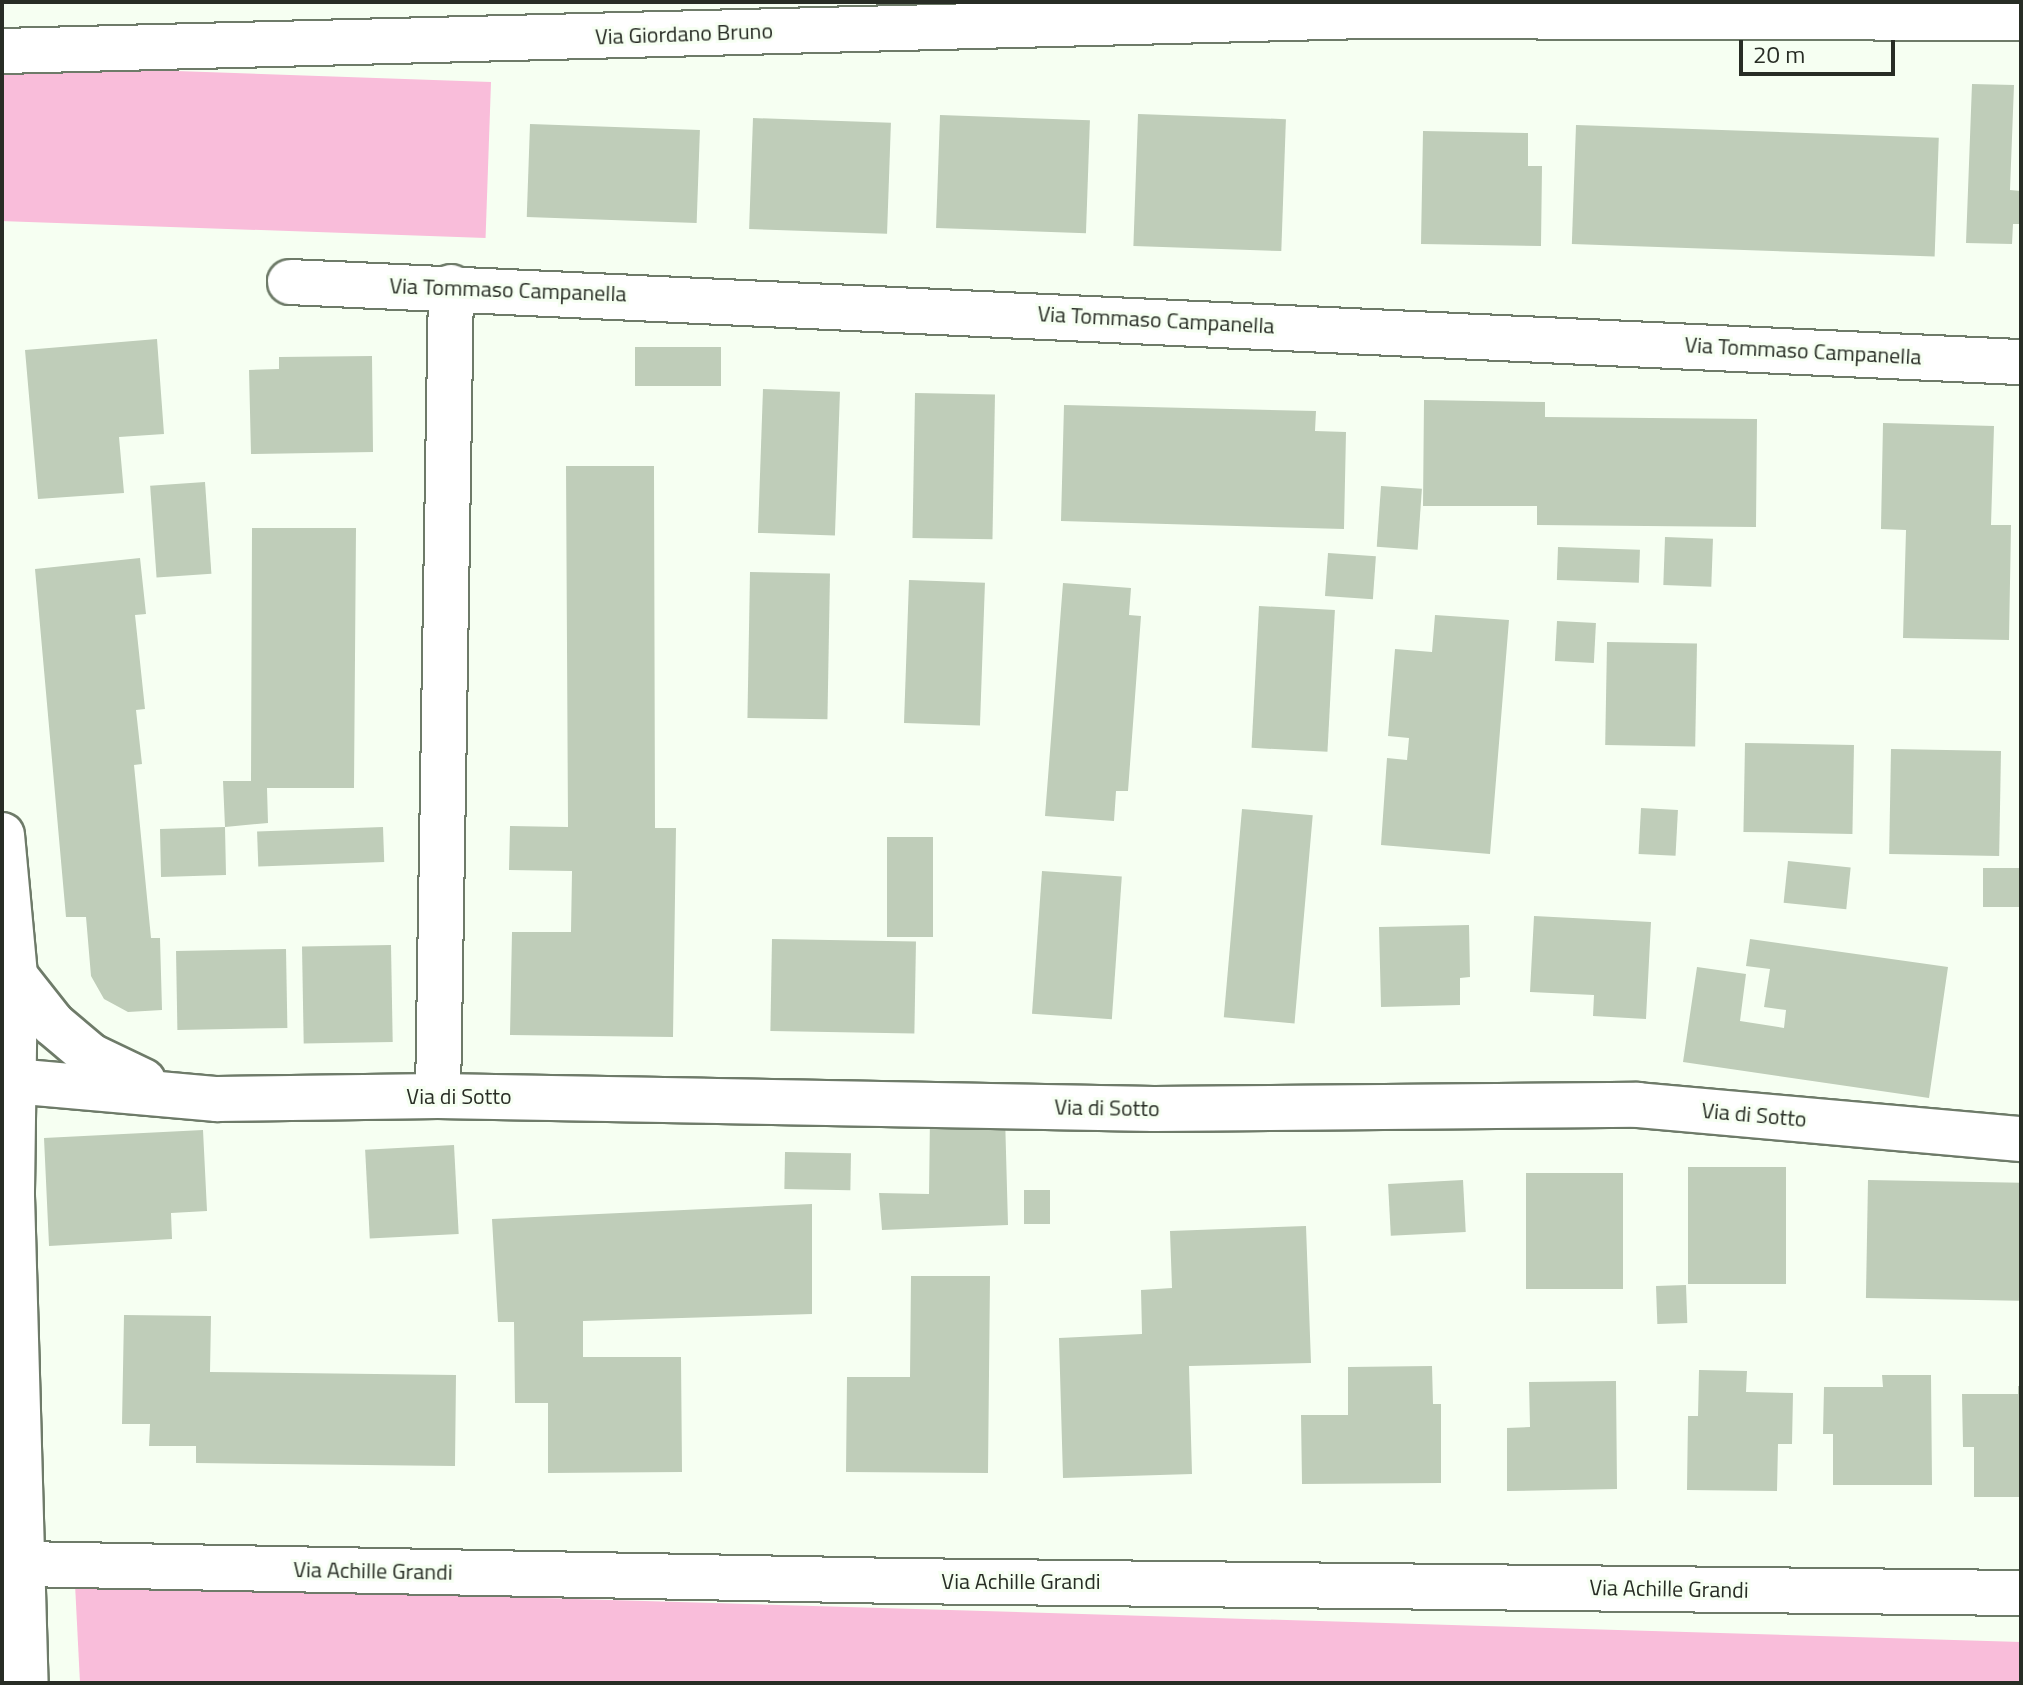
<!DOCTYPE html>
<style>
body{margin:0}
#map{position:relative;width:2023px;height:1685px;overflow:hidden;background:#f6fff2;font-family:"Titillium Web",sans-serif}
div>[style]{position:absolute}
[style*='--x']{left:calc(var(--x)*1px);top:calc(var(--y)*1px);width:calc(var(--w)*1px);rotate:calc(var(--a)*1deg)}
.green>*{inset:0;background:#f9bdda;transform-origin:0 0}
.building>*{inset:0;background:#bfcdb9;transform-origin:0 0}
.roads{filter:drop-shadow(2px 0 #6e7b69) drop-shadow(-2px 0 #6e7b69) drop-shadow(0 2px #6e7b69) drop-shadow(0 -2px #6e7b69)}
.street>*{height:44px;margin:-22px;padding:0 22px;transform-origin:22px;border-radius:22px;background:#fff}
span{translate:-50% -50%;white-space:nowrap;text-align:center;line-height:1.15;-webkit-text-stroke:6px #f6fff2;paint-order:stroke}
.street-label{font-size:22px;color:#282d25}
.frame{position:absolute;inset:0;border:4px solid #282d25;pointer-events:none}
.scale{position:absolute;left:1739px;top:40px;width:156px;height:36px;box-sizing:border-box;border:4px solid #282d25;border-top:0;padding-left:10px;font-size:24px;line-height:28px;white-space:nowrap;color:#282d25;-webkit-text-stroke:6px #f6fff2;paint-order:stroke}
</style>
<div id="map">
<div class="green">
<i style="left:491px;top:82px;width:156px;height:489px;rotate:92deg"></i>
<i style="clip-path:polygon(75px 1584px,2021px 1642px,2021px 1683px,80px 1683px)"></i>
</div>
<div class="building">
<i style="clip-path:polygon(1972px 84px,2014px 85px,2010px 190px,2021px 191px,2021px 224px,2013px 224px,2012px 244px,1966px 243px)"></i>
<i style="left:1138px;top:114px;width:148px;height:132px;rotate:2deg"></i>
<i style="left:940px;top:115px;width:150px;height:113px;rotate:2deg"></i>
<i style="left:753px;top:118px;width:138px;height:111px;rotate:2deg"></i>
<i style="left:530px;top:124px;width:170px;height:93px;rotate:2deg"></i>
<i style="left:1576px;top:125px;width:363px;height:119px;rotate:2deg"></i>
<i style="clip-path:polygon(1423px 131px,1528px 133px,1528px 166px,1542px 166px,1541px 246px,1421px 244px)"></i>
<i style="clip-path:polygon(157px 339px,164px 434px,119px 437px,124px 493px,38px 499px,25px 350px)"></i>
<i style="left:635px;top:347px;width:86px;height:39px"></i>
<i style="clip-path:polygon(372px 356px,373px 452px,251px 454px,249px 370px,279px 369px,279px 357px)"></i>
<i style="left:763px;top:389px;width:77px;height:144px;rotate:2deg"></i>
<i style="left:915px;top:393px;width:80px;height:145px;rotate:1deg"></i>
<i style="clip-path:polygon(1424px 400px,1545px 402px,1545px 417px,1757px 419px,1756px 527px,1537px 525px,1537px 506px,1423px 506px)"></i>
<i style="clip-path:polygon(1064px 405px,1316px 411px,1315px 431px,1346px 432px,1344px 529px,1061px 521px)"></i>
<i style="clip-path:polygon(1883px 423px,1994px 426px,1991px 525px,2011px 525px,2009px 640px,1903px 638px,1906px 530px,1881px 529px)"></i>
<i style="clip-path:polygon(566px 466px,654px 466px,655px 828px,676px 828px,673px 1037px,510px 1035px,512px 932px,571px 932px,572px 871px,509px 870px,510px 826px,568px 827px)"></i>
<i style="left:205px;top:482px;width:92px;height:55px;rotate:86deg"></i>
<i style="left:1381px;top:486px;width:41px;height:61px;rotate:4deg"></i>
<i style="clip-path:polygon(252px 528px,356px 528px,354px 788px,267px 788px,268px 823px,225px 827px,226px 875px,161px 877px,160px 829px,225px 827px,223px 781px,251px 781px)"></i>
<i style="left:1665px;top:537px;width:48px;height:48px;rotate:2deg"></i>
<i style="left:1558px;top:547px;width:82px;height:33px;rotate:2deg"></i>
<i style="left:1328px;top:553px;width:48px;height:43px;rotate:4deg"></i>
<i style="clip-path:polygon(140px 558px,146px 614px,135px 615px,145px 709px,136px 710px,142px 764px,134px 765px,151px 938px,160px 938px,162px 1010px,128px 1012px,104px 999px,91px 976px,86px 917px,66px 917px,35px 569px)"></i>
<i style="left:750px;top:572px;width:80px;height:146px;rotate:1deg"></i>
<i style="left:909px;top:580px;width:76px;height:143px;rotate:2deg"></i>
<i style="clip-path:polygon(1063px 583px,1131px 588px,1129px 615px,1141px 616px,1128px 791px,1116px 791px,1114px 821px,1045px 816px)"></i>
<i style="left:1259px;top:606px;width:76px;height:142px;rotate:3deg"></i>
<i style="clip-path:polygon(1435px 615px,1509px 620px,1490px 854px,1381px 845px,1387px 758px,1407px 760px,1409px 738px,1388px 736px,1395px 649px,1432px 652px)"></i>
<i style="left:1557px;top:621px;width:39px;height:40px;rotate:3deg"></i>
<i style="left:1607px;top:642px;width:90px;height:103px;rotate:1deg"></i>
<i style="left:1745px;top:743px;width:109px;height:89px;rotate:1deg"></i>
<i style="left:1891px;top:749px;width:110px;height:105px;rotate:1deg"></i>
<i style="left:1641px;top:808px;width:37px;height:46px;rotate:3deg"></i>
<i style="left:1242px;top:809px;width:71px;height:209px;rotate:5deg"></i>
<i style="left:383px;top:827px;width:35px;height:126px;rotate:88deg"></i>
<i style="left:887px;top:837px;width:46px;height:100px"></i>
<i style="left:1788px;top:861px;width:63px;height:42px;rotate:6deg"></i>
<i style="left:2021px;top:868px;width:39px;height:38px;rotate:90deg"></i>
<i style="left:1042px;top:871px;width:80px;height:143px;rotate:4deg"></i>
<i style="clip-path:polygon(1534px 916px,1651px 922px,1646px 1019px,1593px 1016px,1594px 995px,1530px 992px)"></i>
<i style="clip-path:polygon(1469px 925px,1470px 977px,1460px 978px,1460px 1005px,1381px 1007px,1379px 927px)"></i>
<i style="left:772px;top:939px;width:144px;height:92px;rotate:1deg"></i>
<i style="clip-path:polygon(1750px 939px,1948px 967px,1929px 1098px,1683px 1062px,1697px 967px,1746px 974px,1740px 1021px,1784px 1028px,1786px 1010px,1764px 1007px,1770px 969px,1746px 966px)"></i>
<i style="left:391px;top:945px;width:97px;height:89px;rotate:89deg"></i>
<i style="left:286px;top:949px;width:79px;height:110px;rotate:89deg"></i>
<i style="clip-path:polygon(930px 1115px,1005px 1116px,1008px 1225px,882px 1230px,879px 1193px,929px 1194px)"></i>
<i style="clip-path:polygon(203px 1130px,207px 1211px,171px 1213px,172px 1239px,49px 1246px,44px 1138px)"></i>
<i style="left:454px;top:1145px;width:89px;height:89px;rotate:87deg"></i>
<i style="left:785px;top:1152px;width:66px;height:37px;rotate:1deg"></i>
<i style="left:1786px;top:1167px;width:117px;height:98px;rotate:90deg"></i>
<i style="left:1623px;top:1173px;width:116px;height:97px;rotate:90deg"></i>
<i style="left:1463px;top:1180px;width:52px;height:75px;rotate:87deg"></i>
<i style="left:1868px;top:1180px;width:153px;height:118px;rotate:1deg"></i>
<i style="left:1024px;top:1190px;width:26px;height:34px"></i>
<i style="clip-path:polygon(812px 1204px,812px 1314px,583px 1321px,583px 1357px,681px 1357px,682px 1472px,548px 1473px,548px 1403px,515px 1403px,514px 1322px,498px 1322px,492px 1219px)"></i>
<i style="clip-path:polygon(1306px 1226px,1311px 1363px,1189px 1366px,1192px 1474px,1063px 1478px,1059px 1338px,1142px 1334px,1141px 1290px,1172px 1288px,1170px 1231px)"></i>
<i style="clip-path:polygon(911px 1276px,990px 1276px,988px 1473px,846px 1472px,847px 1377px,910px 1377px)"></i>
<i style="left:1686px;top:1285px;width:38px;height:30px;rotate:88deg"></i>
<i style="clip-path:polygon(124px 1315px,211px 1316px,210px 1372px,456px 1375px,455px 1466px,196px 1463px,196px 1446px,149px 1446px,150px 1424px,122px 1424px)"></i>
<i style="clip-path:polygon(1432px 1366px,1433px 1404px,1441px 1404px,1441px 1483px,1302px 1484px,1301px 1415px,1348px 1415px,1348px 1367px)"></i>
<i style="clip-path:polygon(1699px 1370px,1747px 1371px,1746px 1392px,1793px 1393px,1792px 1444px,1778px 1444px,1777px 1491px,1687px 1490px,1688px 1416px,1698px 1416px)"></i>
<i style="clip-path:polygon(1882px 1375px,1931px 1375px,1932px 1485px,1833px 1485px,1833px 1434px,1823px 1434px,1824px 1387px,1883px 1387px)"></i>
<i style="clip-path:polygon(1616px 1381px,1617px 1489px,1507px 1491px,1507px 1428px,1530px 1427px,1529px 1382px)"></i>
<i style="clip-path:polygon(2018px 1386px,2021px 1386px,2021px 1497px,1974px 1497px,1974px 1447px,1963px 1447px,1962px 1394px,2018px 1394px)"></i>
</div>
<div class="roads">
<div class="street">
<i style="--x:2;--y:51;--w:1363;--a:-1.47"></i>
<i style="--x:1365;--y:16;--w:656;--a:0.17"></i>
<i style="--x:290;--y:282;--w:1733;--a:2.65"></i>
<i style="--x:2;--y:835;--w:142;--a:84.7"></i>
<i style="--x:15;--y:976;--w:220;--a:90.8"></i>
<i style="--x:12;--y:1196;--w:487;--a:88.4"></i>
<i style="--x:15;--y:976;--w:61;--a:51.6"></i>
<i style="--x:53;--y:1024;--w:50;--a:40.1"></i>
<i style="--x:91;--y:1056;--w:58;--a:25.7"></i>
<i style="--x:2;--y:1080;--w:216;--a:5.1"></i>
<i style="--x:217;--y:1099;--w:221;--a:-0.8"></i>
<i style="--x:438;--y:1096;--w:716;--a:1.04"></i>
<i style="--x:1154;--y:1109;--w:484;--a:-0.5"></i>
<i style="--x:1638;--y:1105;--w:385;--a:5.1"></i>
<i style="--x:438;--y:1096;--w:809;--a:-89.08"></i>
<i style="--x:22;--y:1564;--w:874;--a:1.11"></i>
<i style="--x:896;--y:1581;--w:1125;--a:0.61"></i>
</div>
</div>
<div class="street-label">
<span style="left:684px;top:34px;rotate:-2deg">Via Giordano Bruno</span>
<span style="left:508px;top:290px;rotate:2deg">Via Tommaso Campanella</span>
<span style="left:1156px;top:320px;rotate:3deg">Via Tommaso Campanella</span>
<span style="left:1803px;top:351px;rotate:3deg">Via Tommaso Campanella</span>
<span style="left:459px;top:1097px">Via di Sotto</span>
<span style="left:1107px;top:1108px;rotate:1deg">Via di Sotto</span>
<span style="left:1754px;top:1115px;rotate:5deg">Via di Sotto</span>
<span style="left:373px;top:1571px;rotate:1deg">Via Achille Grandi</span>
<span style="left:1021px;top:1582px">Via Achille Grandi</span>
<span style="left:1669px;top:1589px;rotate:1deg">Via Achille Grandi</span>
</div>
<div class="frame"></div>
<div class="scale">20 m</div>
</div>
